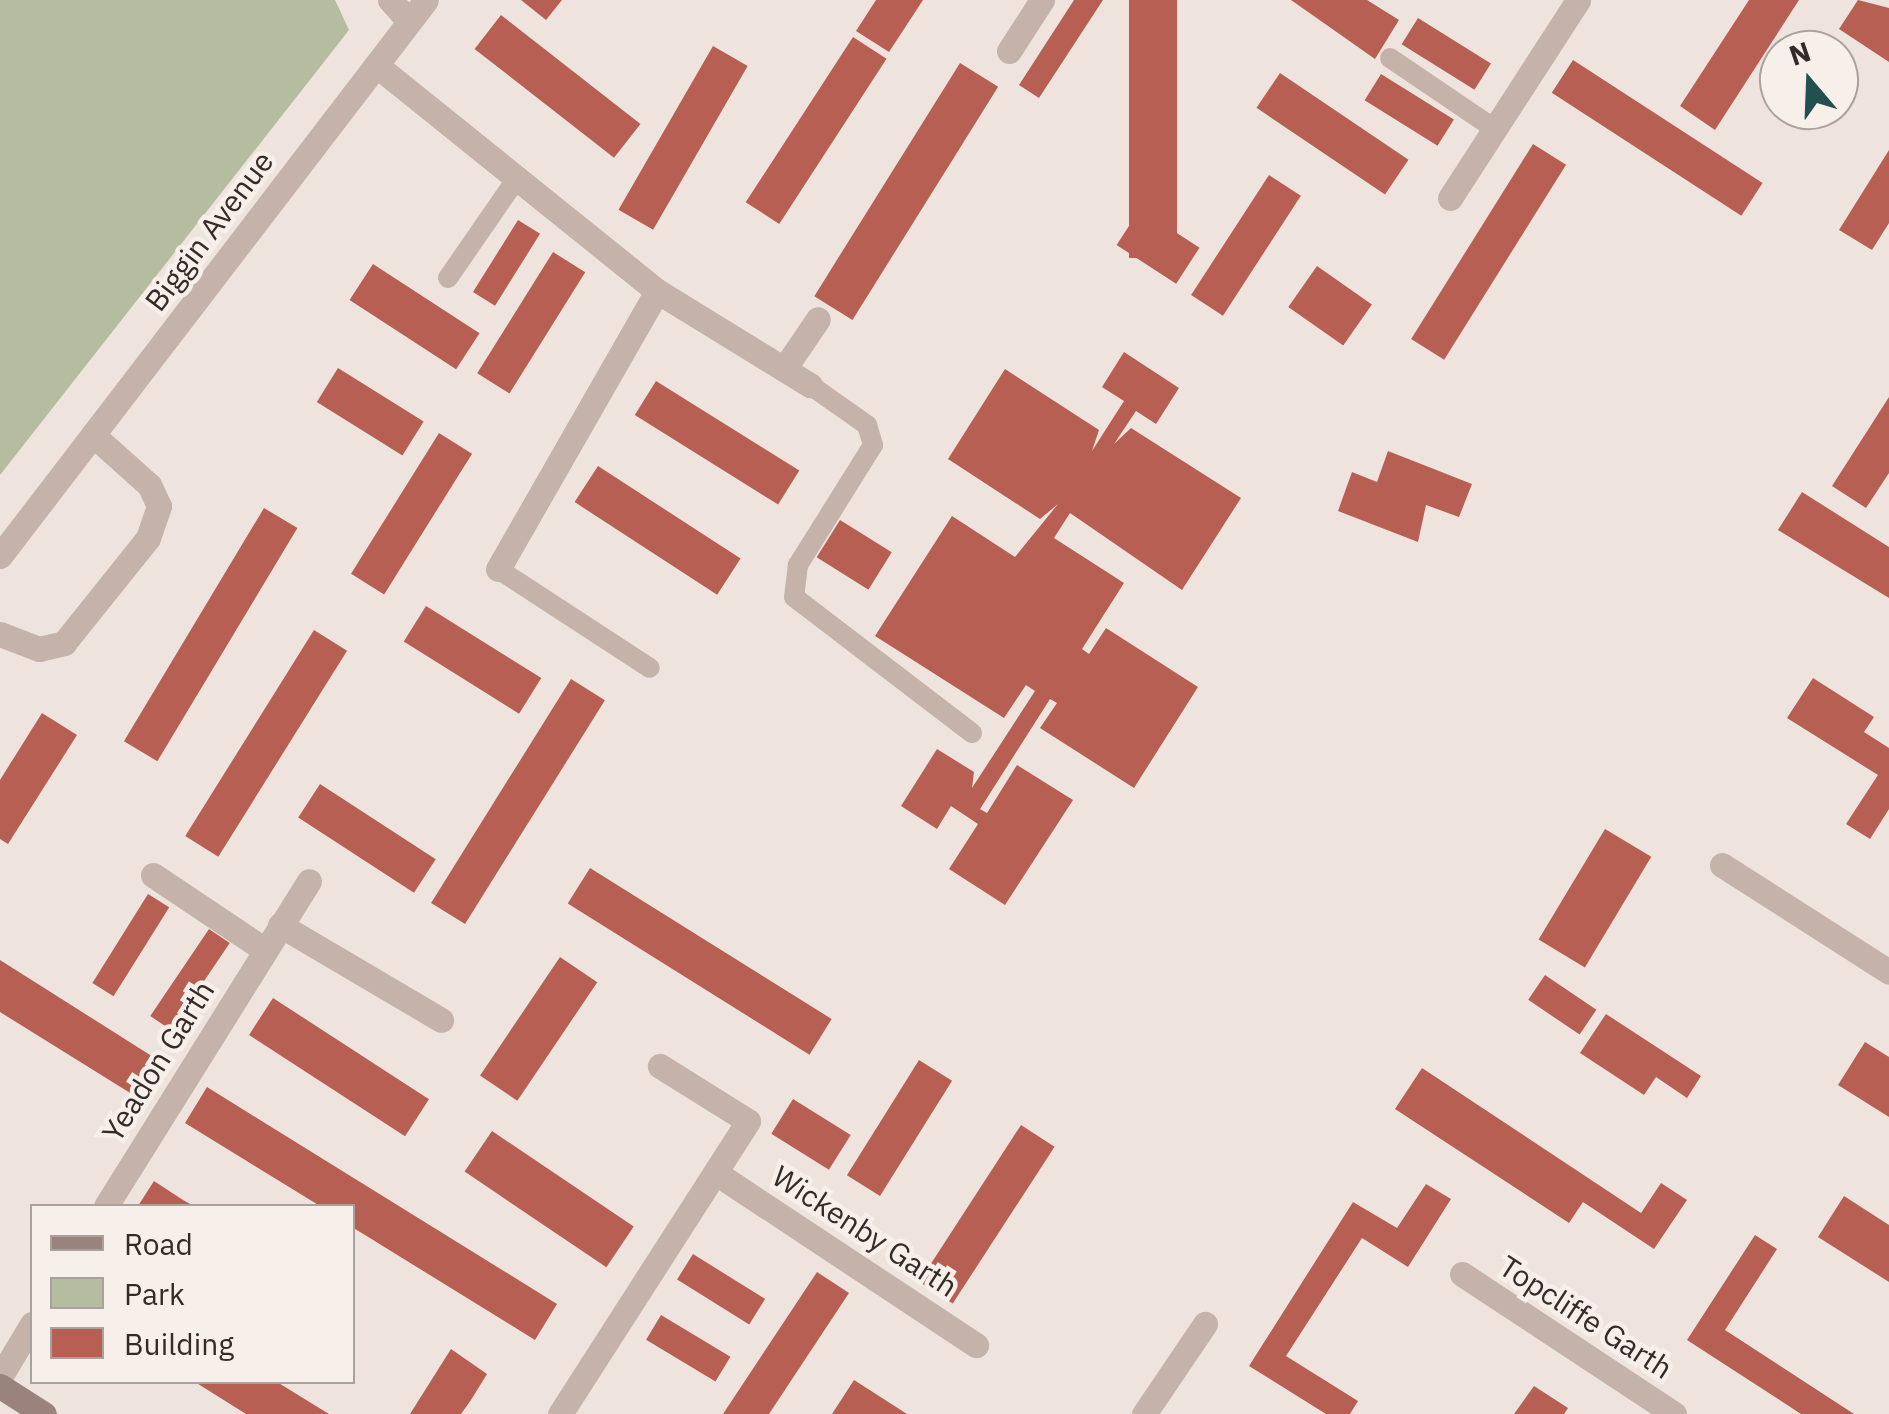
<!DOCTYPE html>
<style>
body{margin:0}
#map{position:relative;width:1889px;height:1414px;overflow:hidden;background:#efe4dd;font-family:"IBM Plex Sans",sans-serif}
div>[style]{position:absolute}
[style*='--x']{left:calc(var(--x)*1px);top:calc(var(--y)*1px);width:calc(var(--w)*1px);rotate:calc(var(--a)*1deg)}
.green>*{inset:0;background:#b6bc9f}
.building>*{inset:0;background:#b75f53;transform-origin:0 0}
.lane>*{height:20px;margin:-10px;padding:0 10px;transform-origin:10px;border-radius:10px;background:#c5b3aa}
.street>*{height:25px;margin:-12.5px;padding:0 12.5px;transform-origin:12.5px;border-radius:12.5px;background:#c5b3aa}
.secondary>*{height:25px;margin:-12.5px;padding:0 12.5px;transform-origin:12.5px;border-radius:12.5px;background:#99837c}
span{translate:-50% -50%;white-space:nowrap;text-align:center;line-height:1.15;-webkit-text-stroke:9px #f7efe9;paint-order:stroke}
.street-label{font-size:30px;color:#342b29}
.legend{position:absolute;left:30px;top:1204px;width:325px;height:180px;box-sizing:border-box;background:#f7efe9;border:2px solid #a9a19c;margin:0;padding:12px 18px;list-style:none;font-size:30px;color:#342b29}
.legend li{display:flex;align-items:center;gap:20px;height:50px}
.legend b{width:50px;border:2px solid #a9a19c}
.north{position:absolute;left:1759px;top:30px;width:100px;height:100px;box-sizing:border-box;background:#f7efe9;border:2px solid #a9a19c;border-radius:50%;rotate:341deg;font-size:28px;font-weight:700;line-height:40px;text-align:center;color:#342b29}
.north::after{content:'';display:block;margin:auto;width:35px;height:45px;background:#23504e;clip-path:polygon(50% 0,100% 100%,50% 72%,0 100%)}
</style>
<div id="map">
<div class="green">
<i style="clip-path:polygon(0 0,335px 0,349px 30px,0 475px)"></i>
</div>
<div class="building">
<i style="clip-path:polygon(521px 0,562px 0,546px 20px)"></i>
<i style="clip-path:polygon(876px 0,923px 0,889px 52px,856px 31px)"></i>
<i style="clip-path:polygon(1074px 0,1103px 0,1039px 98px,1019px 85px)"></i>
<i style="left:1129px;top:0;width:48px;height:258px"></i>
<i style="clip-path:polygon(1291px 0,1367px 0,1399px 20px,1375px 59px)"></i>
<i style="clip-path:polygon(1749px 0,1799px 0,1715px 130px,1680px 106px)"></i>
<i style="clip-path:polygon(1858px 0,1889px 8px,1889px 62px,1839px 29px)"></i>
<i style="left:501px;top:15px;width:177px;height:43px;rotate:38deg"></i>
<i style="left:1418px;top:18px;width:86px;height:31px;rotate:32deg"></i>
<i style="left:853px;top:37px;width:40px;height:197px;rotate:33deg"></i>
<i style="left:713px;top:46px;width:40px;height:189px;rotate:30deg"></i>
<i style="left:1573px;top:60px;width:226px;height:39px;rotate:33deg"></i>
<i style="left:960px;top:63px;width:45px;height:275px;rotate:32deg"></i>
<i style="left:1280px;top:73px;width:155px;height:42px;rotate:34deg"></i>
<i style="left:1381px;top:74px;width:86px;height:31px;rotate:32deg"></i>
<i style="left:1533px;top:144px;width:39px;height:230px;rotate:32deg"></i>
<i style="clip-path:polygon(1889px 150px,1889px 223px,1872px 250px,1839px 230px)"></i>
<i style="left:1269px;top:175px;width:38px;height:143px;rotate:33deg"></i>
<i style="left:1140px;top:209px;width:71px;height:43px;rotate:33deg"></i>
<i style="left:518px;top:220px;width:26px;height:85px;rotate:32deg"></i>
<i style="left:553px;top:252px;width:38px;height:143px;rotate:32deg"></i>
<i style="left:373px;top:264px;width:127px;height:43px;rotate:33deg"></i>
<i style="left:1317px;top:266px;width:67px;height:50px;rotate:35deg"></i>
<i style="clip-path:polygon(1124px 352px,1179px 388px,1156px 424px,1136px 411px,1114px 444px,1131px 428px,1241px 498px,1182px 590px,1070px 513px,1054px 538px,1124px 583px,1082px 649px,1089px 654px,1106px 628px,1198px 687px,1134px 788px,1040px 728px,1057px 703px,1050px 699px,980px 809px,987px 813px,1017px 765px,1073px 800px,1005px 905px,949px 869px,978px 824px,951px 806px,937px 829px,901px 806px,937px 749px,974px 772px,972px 788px,1035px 691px,1026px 685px,1004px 718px,875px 636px,952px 516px,1015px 557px,1058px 504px,1040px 519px,948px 459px,1005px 369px,1099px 430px,1092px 451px,1124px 401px,1102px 387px)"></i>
<i style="left:338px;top:368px;width:101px;height:40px;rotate:32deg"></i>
<i style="left:656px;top:381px;width:169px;height:40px;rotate:32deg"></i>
<i style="clip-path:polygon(1889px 397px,1889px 473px,1866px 508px,1832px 486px)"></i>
<i style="left:439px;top:433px;width:39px;height:166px;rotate:32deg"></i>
<i style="clip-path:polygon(1388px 451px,1472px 484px,1459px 517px,1426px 505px,1418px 542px,1338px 511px,1352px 472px,1377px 482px)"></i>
<i style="left:598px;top:466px;width:170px;height:43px;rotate:33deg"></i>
<i style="clip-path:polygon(1802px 492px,1889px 547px,1889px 598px,1778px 530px)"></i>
<i style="left:264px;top:508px;width:39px;height:272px;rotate:31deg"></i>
<i style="left:840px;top:520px;width:61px;height:44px;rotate:32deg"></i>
<i style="left:426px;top:606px;width:136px;height:42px;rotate:32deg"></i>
<i style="left:314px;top:630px;width:39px;height:243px;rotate:32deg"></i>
<i style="clip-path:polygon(1813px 678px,1874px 717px,1864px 732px,1889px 748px,1889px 809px,1870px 839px,1846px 824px,1878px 775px,1787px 718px)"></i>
<i style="left:571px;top:679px;width:40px;height:264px;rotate:32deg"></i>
<i style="clip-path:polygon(42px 713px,77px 735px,8px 844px,0 839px,0 780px)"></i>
<i style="left:320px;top:784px;width:138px;height:40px;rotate:33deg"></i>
<i style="left:1605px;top:829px;width:54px;height:129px;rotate:31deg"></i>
<i style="left:590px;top:868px;width:285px;height:42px;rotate:32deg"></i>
<i style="left:148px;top:894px;width:25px;height:105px;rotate:32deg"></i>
<i style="left:209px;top:929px;width:25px;height:105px;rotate:34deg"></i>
<i style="left:560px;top:957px;width:45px;height:143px;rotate:34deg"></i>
<i style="clip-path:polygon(0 960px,158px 1060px,135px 1096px,0 1012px)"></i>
<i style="left:1545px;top:975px;width:62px;height:30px;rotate:34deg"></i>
<i style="left:273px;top:998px;width:186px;height:44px;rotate:33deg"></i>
<i style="clip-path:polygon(1606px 1014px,1701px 1076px,1687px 1098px,1656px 1077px,1644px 1095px,1580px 1053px)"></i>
<i style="clip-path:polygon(1865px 1042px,1889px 1057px,1889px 1117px,1838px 1085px)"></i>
<i style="left:919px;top:1060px;width:39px;height:136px;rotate:32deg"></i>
<i style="clip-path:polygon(1422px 1068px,1641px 1213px,1661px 1183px,1687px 1200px,1654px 1249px,1583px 1202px,1569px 1223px,1395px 1109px)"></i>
<i style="clip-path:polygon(207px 1087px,557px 1304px,535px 1340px,352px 1227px,352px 1206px,320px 1206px,185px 1123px)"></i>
<i style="left:793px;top:1099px;width:68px;height:41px;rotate:32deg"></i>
<i style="left:1021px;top:1125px;width:40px;height:187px;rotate:33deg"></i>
<i style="left:492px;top:1131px;width:171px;height:49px;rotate:34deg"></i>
<i style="clip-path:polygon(154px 1181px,183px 1200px,194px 1206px,138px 1206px)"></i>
<i style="clip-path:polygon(1426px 1184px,1451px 1199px,1408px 1267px,1362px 1238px,1286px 1356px,1358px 1401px,1350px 1414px,1326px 1414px,1249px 1366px,1353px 1202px,1397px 1228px)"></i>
<i style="clip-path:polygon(1844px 1196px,1889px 1225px,1889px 1282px,1818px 1237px)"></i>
<i style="clip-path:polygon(1755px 1235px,1777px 1249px,1725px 1330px,1854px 1414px,1801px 1414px,1687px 1340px)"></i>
<i style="left:693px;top:1254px;width:85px;height:30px;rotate:32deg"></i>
<i style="clip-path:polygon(817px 1272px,849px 1293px,769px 1414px,723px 1414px)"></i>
<i style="left:661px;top:1315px;width:81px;height:29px;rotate:31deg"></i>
<i style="clip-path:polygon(451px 1349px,487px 1374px,471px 1400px,461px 1414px,410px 1414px)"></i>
<i style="clip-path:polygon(854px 1380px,879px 1396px,907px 1414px,832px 1414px)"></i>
<i style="clip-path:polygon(195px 1382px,277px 1382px,329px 1414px,246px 1414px)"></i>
<i style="clip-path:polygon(1534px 1386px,1568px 1408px,1564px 1414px,1514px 1414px)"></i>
</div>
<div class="lane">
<i style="--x:1390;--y:58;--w:127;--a:34.1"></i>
<i style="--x:448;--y:278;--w:118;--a:-55.4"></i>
<i style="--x:810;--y:385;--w:70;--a:35.1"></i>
<i style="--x:867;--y:425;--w:21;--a:73"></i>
<i style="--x:873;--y:445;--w:142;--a:122"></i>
<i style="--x:798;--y:565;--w:32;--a:97"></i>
<i style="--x:794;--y:597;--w:224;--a:37.4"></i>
<i style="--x:498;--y:569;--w:181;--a:33.1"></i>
</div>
<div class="street">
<i style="--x:390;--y:0;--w:28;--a:48"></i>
<i style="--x:1009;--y:51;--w:61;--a:-57.1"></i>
<i style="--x:376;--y:65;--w:361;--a:38.8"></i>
<i style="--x:657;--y:291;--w:180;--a:31.6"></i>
<i style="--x:1450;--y:198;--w:236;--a:-57.1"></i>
<i style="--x:784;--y:369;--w:60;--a:-55.8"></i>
<i style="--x:0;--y:556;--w:700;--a:-52.54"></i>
<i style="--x:498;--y:569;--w:320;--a:-60.2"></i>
<i style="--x:0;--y:634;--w:42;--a:21"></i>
<i style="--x:39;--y:649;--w:26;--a:-13"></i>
<i style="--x:64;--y:643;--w:134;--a:-51.3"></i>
<i style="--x:148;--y:538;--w:34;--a:-71"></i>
<i style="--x:159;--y:506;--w:23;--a:-115"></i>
<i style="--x:149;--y:485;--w:75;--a:-138.2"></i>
<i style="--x:1722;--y:865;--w:198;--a:32.6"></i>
<i style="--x:153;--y:875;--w:135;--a:33.8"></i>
<i style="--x:280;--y:925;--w:187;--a:30.5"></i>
<i style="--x:716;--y:1173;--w:312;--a:33.5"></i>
<i style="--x:106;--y:1206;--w:383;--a:-58"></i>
<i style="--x:1462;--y:1274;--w:254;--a:33.4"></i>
<i style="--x:0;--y:1377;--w:62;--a:-58.9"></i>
<i style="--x:560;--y:1414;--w:348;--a:-57.3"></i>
<i style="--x:748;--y:1121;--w:104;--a:-148"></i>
<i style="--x:1144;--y:1414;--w:109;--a:-55.9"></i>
</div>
<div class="secondary">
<i style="--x:0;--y:1386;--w:52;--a:32.5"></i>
</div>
<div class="street-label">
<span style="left:209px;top:231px;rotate:-53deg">Biggin Avenue</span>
<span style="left:158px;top:1061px;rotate:-58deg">Yeadon Garth</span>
<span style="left:865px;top:1231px;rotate:33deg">Wickenby Garth</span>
<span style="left:1586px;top:1317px;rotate:33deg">Topcliffe Garth</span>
</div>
<ul class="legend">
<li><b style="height:12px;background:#99837c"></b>Road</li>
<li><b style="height:28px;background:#b6bc9f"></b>Park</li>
<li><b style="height:28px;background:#b75f53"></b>Building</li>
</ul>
<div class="north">N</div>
</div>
